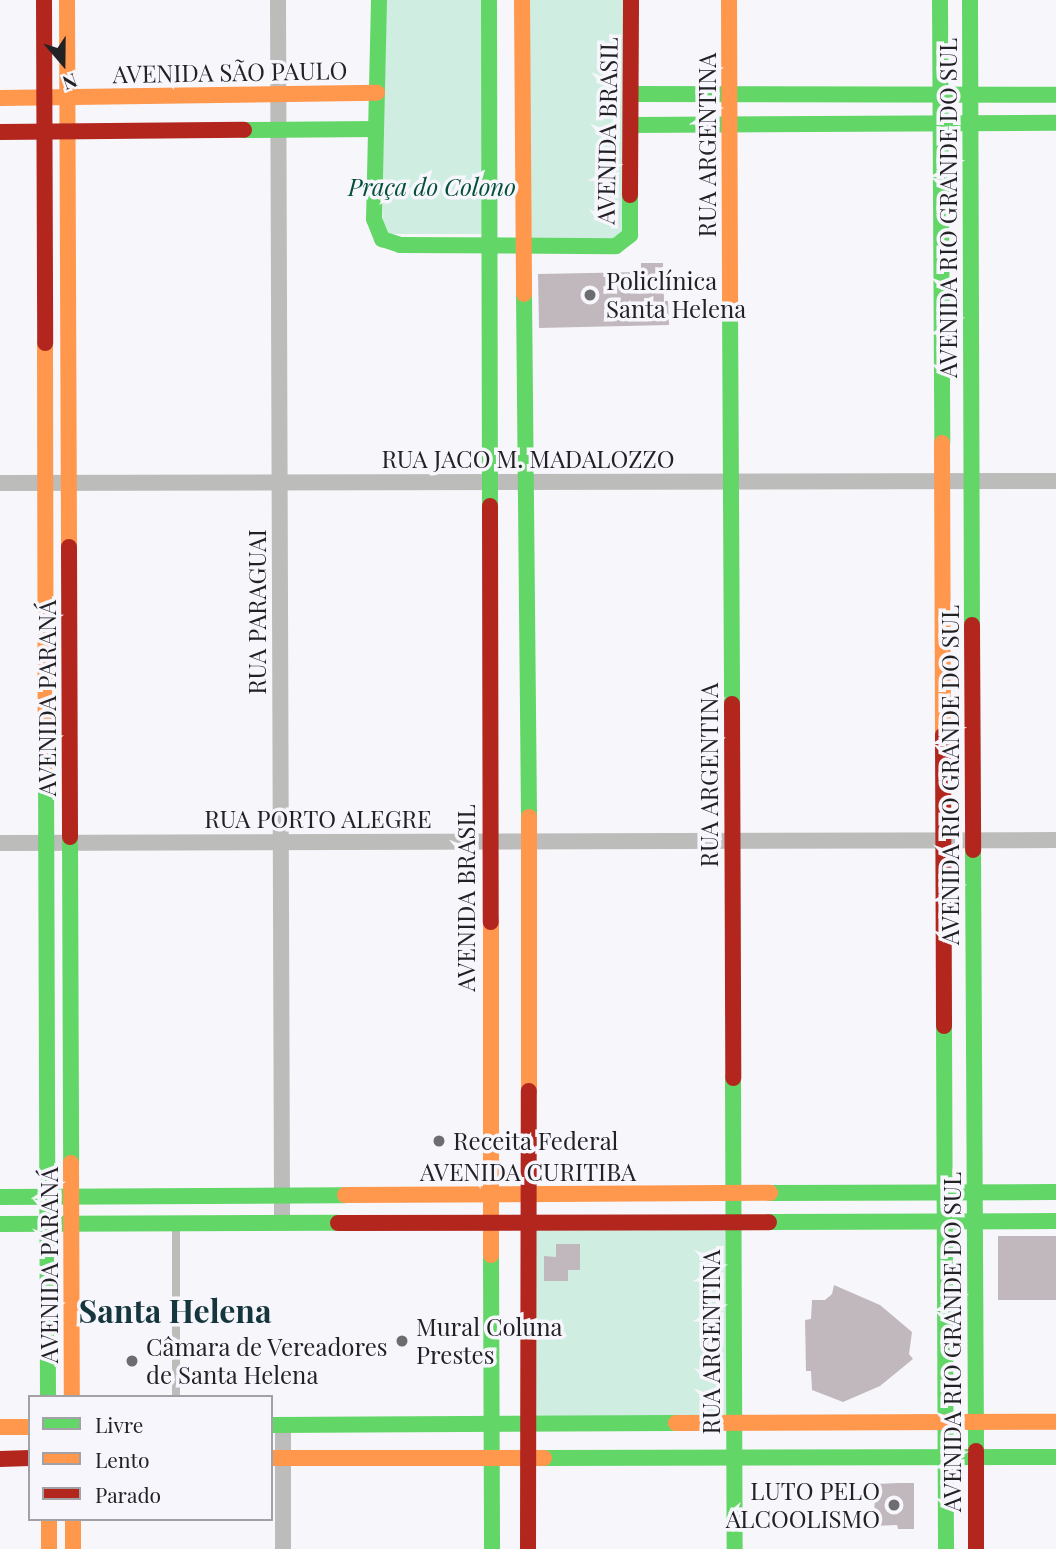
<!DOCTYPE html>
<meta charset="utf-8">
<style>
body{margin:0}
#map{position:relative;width:1056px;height:1549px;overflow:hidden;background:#f7f7fb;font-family:"Playfair Display",serif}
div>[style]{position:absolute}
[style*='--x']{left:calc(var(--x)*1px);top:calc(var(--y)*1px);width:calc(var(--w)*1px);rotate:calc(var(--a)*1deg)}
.green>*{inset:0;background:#cfede0;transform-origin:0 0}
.building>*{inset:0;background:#c1b8be;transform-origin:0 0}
.lane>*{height:8px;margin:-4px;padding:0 4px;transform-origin:4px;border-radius:4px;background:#bcbcbb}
.street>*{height:16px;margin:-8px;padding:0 8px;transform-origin:8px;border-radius:8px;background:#bcbcbb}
.fast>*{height:16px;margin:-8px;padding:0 8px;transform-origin:8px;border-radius:8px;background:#63d668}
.slow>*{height:16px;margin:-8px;padding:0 8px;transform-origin:8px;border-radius:8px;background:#ff974d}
.jam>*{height:16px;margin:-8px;padding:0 8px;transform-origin:8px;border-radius:8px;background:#b3261e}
.dots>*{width:19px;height:19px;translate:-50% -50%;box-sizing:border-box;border:4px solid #f6f6fc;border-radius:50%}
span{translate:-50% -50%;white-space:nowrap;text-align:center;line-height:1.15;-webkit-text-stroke:7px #f6f6fc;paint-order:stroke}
.street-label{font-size:24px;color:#222224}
.park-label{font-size:24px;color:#045037;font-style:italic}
.poi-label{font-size:24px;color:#222224}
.left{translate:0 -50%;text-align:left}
.right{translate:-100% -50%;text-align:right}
.district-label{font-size:32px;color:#15363d;font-weight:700}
.legend{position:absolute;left:28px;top:1395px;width:245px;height:126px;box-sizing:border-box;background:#f6f6fc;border:2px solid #a1a1a6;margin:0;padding:9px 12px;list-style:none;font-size:21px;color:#222224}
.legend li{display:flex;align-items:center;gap:14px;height:35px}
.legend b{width:35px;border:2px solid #a1a1a6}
.north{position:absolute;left:28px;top:28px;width:70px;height:70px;-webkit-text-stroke:5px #f6f6fc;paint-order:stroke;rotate:160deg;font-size:19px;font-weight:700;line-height:28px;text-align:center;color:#222224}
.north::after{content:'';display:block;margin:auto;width:24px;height:32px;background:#222224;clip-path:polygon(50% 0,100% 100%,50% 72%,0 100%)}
</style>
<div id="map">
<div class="green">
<i style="left:383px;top:0;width:100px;height:234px"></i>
<i style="clip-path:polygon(528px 0,626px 0,625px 231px,617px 239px,528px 242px)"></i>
<i style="left:531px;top:1227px;width:198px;height:190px"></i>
</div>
<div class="building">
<i style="clip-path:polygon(641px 263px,663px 263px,664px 301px,668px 301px,669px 325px,539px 328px,538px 274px,641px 272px)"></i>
<i style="left:1056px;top:1236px;width:64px;height:58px;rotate:90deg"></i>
<i style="clip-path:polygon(556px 1244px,580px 1244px,580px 1270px,568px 1270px,568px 1281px,544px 1281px,544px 1256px,556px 1257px)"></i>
<i style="clip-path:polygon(834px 1285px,880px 1305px,912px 1332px,909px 1354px,913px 1359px,880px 1386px,843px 1402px,812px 1390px,811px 1371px,806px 1371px,805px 1320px,811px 1319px,812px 1300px,825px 1300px,832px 1294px)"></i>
<i style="clip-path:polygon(898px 1483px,914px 1483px,914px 1529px,898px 1529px,897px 1525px,873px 1526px,876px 1484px)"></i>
</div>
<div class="lane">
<i style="--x:176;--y:1227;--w:170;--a:90"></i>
</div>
<div class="street">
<i style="--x:278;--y:0;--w:1223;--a:89.81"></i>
<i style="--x:0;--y:483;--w:1056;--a:-0.11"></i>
<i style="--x:0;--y:843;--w:1056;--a:-0.16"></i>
<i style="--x:283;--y:1426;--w:123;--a:90"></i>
</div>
<div class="fast">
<i style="--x:379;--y:0;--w:219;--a:91.3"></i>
<i style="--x:374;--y:219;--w:22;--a:68"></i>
<i style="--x:382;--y:239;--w:19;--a:18"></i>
<i style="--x:400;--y:245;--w:216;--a:0.3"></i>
<i style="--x:616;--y:246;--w:18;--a:-38"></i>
<i style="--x:630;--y:235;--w:40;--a:-90"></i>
<i style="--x:489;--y:0;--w:506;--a:89.89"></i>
<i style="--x:940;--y:0;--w:443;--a:89.7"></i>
<i style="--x:970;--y:0;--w:625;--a:89.82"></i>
<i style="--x:631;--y:94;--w:425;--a:0.1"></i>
<i style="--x:631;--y:125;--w:425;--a:-0.3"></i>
<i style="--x:244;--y:130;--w:132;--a:-0.4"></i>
<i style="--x:524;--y:294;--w:523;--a:89.45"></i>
<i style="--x:730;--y:304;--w:400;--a:89.7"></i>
<i style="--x:46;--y:765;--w:632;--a:89.82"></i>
<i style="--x:70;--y:837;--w:326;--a:89.8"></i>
<i style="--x:973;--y:850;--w:601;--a:89.71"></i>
<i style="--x:944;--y:1026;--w:523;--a:89.78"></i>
<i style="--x:733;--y:1078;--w:471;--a:89.8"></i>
<i style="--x:770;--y:1193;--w:286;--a:-0.2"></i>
<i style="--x:0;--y:1197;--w:345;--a:-0.3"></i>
<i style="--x:769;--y:1222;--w:287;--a:-0.2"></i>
<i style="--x:0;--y:1224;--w:338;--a:-0.2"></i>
<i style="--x:491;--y:1255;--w:294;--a:89.8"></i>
<i style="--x:271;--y:1425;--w:405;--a:-0.3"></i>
<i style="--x:544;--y:1458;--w:512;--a:-0.11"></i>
</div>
<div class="slow">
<i style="--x:67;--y:0;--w:547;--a:89.79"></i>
<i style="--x:522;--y:0;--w:294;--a:89.6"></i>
<i style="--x:729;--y:0;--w:304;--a:89.8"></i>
<i style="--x:0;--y:98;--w:377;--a:-0.8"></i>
<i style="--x:45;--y:343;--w:422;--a:89.9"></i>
<i style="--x:942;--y:443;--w:292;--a:89.8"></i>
<i style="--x:491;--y:922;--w:333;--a:90"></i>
<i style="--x:529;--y:1091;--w:274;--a:-90"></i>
<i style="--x:71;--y:1163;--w:234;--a:89.8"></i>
<i style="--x:345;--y:1195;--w:425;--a:-0.3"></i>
<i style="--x:676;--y:1423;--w:380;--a:-0.2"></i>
<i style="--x:0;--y:1427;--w:30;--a:0"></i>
<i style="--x:271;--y:1458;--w:273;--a:0"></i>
<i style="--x:49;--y:1519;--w:30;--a:90"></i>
<i style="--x:73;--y:1519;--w:30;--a:90"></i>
</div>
<div class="jam">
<i style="--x:44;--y:0;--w:343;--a:89.8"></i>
<i style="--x:0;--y:132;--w:244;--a:-0.5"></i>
<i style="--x:630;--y:195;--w:195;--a:-89.7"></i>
<i style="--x:490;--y:506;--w:416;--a:89.9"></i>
<i style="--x:69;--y:547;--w:290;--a:89.8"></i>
<i style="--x:972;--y:625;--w:225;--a:89.7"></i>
<i style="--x:732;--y:704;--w:374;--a:89.8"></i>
<i style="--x:943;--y:735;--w:291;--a:89.8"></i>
<i style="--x:338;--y:1223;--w:431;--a:-0.1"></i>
<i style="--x:976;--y:1451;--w:98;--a:90"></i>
<i style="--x:0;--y:1459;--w:30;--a:-2"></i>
<i style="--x:528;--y:1549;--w:458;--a:-89.9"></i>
</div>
<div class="dots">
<i style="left:590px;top:295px;background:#6d6d6f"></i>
<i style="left:439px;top:1141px;background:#6d6d6f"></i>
<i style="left:402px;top:1341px;background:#6d6d6f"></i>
<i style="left:132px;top:1361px;background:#6d6d6f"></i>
<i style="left:894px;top:1505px;background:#6d6d6f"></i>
</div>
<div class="street-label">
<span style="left:230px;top:72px;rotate:-1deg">AVENIDA SÃO PAULO</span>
<span style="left:607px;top:131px;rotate:-89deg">AVENIDA BRASIL</span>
<span style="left:707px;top:145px;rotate:-90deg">RUA ARGENTINA</span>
<span style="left:948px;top:208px;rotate:-90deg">AVENIDA RIO GRANDE DO SUL</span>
<span style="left:528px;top:459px">RUA JACO M. MADALOZZO</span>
<span style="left:257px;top:612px;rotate:-90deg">RUA PARAGUAI</span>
<span style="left:47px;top:698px;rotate:-90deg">AVENIDA PARANÁ</span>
<span style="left:709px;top:775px;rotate:-90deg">RUA ARGENTINA</span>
<span style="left:950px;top:775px;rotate:-90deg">AVENIDA RIO GRANDE DO SUL</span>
<span style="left:318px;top:819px">RUA PORTO ALEGRE</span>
<span style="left:466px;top:898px;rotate:-90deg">AVENIDA BRASIL</span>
<span style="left:528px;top:1172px">AVENIDA CURITIBA</span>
<span style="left:49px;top:1265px;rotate:-90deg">AVENIDA PARANÁ</span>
<span style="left:711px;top:1342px;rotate:-90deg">RUA ARGENTINA</span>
<span style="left:952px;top:1342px;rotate:-90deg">AVENIDA RIO GRANDE DO SUL</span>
</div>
<div class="park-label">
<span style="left:432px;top:187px">Praça do Colono</span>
</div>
<div class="poi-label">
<span class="left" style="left:606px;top:295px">Policlínica<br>Santa Helena</span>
<span class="left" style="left:453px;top:1141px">Receita Federal</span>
<span class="left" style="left:416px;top:1341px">Mural Coluna<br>Prestes</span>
<span class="left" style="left:146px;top:1361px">Câmara de Vereadores<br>de Santa Helena</span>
<span class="right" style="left:880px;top:1505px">LUTO PELO<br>ALCOOLISMO</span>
</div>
<div class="district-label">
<span style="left:175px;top:1310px">Santa Helena</span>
</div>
<ul class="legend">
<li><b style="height:9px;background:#63d668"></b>Livre</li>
<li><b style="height:9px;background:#ff974d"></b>Lento</li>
<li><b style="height:9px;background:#b3261e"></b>Parado</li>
</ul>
<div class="north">N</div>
</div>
